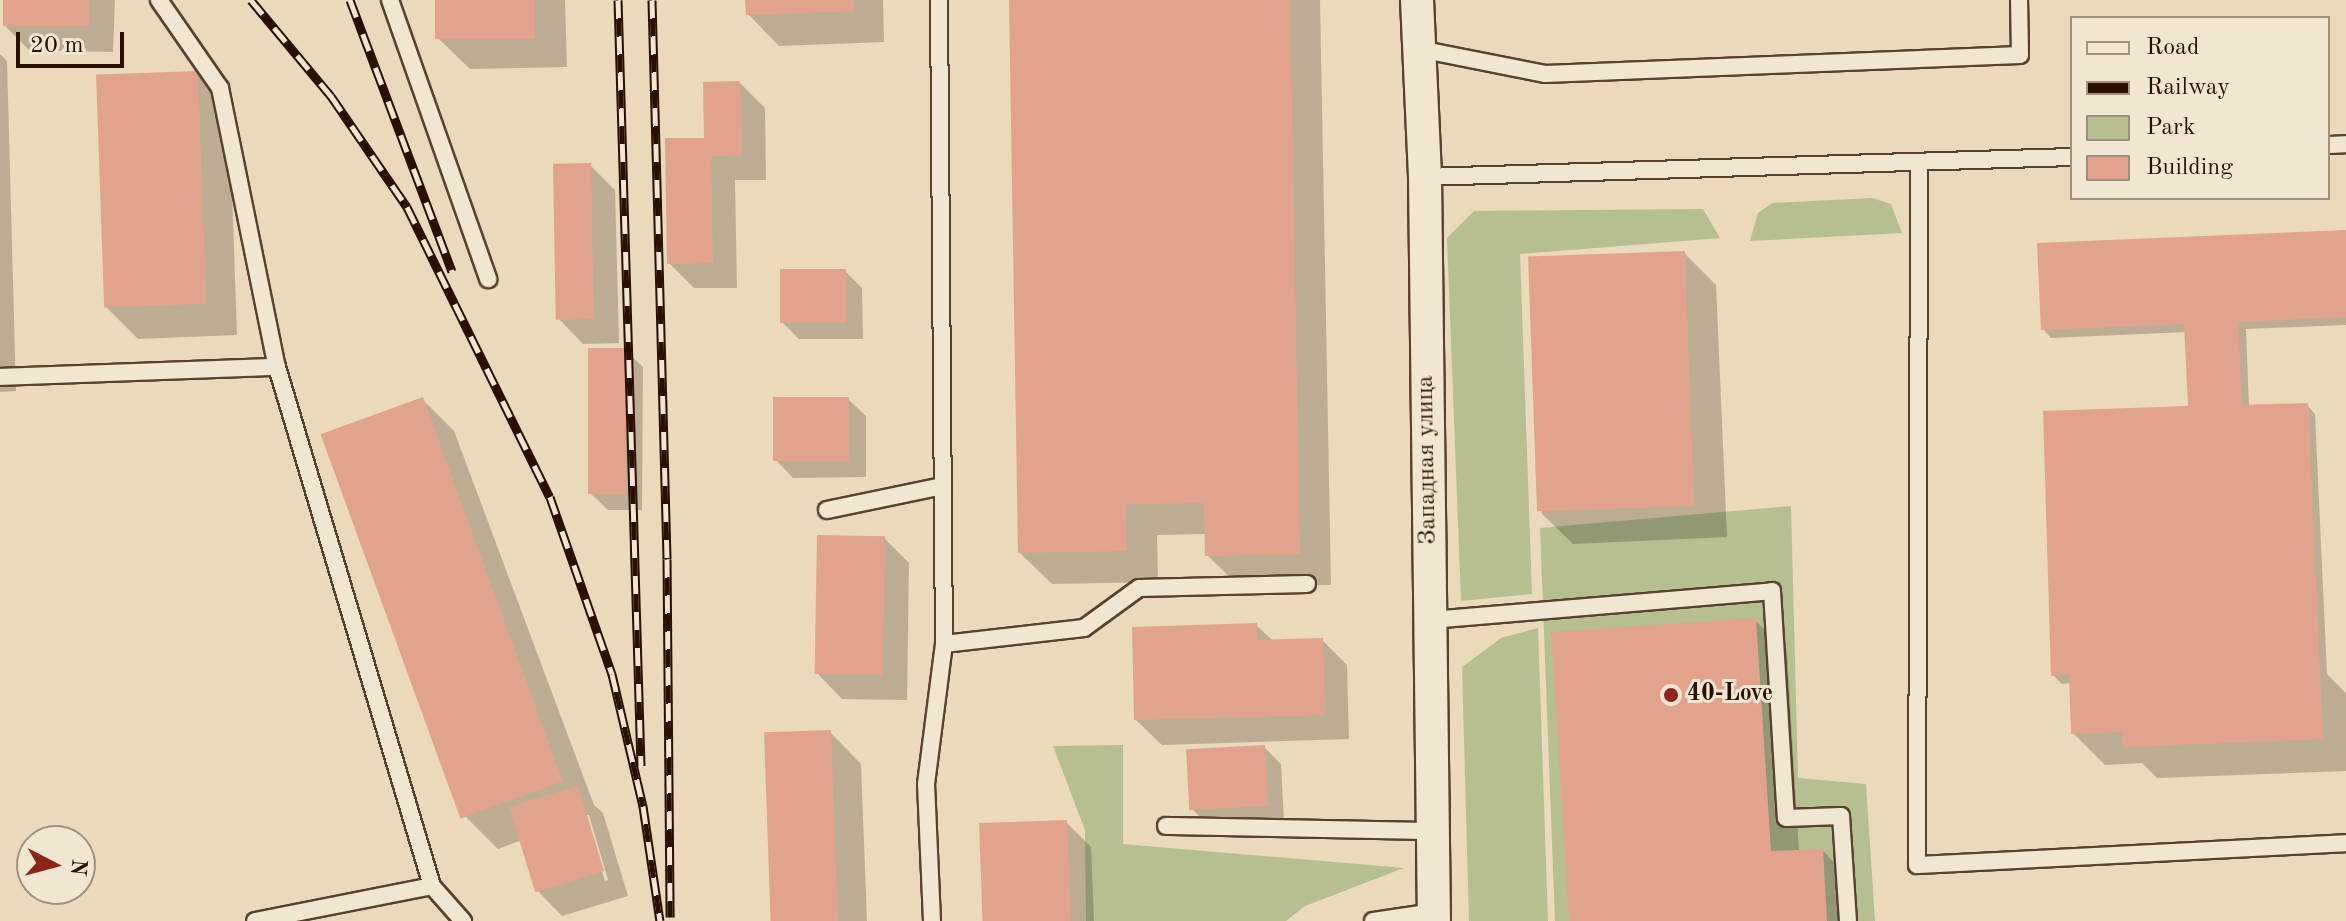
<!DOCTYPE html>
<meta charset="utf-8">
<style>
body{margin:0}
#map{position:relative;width:2346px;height:921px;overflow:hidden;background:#ead9ba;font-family:"Old Standard TT",serif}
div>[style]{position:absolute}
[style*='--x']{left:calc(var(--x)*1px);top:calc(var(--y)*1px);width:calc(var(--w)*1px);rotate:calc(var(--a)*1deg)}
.green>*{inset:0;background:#b6bf90}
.shadow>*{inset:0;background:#0003}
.building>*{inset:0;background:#e2a38d;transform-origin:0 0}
.roads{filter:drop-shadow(2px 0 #5a412e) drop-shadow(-2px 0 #5a412e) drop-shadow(0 2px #5a412e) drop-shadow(0 -2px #5a412e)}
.service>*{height:16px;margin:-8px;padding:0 8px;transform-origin:8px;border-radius:8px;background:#f1e6d2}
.minor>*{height:32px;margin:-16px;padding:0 16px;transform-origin:16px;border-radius:16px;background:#f1e6d2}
.rail>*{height:9px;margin-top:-4.5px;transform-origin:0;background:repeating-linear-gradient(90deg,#f1e6d2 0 18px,#2a0e00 0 36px);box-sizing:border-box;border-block:2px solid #2a0e00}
.dots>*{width:22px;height:22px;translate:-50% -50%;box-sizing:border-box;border:4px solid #f1e6d2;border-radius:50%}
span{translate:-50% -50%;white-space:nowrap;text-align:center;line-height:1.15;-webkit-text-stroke:6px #f1e6d2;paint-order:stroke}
.street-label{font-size:24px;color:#2a0e00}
.poi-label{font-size:24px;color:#2a0e00;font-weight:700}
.left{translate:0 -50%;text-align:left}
.legend{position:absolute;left:2070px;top:16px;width:260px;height:184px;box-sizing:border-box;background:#f1e6d2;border:2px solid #a1907e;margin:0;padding:10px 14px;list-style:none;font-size:24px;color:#2a0e00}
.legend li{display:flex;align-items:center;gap:16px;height:40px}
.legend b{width:40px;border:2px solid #a1907e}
.north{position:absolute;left:16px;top:825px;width:80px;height:80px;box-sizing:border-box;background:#f1e6d2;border:2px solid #a1907e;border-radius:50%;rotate:96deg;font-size:22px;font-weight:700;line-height:32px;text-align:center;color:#2a0e00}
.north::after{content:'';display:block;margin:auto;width:28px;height:36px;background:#8f2418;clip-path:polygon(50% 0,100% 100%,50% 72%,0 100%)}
.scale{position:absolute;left:16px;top:32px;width:108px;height:36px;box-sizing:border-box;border:4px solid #2a0e00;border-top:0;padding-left:10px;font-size:24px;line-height:28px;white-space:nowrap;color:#2a0e00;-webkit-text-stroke:6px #f1e6d2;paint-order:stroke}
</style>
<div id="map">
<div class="green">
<i style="clip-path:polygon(1872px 198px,1891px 204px,1902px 233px,1750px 241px,1758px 213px,1772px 203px)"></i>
<i style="clip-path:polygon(1703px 209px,1720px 238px,1520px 254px,1532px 594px,1461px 601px,1447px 238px,1474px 211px)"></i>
<i style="clip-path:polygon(1791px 506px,1798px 778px,1866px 784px,1875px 921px,1555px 921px,1540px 528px)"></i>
<i style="clip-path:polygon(1538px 628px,1548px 921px,1469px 921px,1462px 667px,1501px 638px)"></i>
<i style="clip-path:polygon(1123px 745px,1123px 844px,1404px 868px,1305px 906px,1286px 921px,1086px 921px,1085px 830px,1053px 746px)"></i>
</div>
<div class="shadow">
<i style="clip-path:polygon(5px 0,115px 0,113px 52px,29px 50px,4px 25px)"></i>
<i style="clip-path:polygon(437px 0,565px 0,567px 67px,470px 69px,438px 38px)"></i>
<i style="clip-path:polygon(747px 0,883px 0,884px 42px,779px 46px,748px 14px)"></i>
<i style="clip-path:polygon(1011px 0,1320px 0,1331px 585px,1239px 586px,1207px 555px,1207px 534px,1157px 535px,1158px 582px,1052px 584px,1020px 553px)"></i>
<i style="clip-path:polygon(0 54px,7px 61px,16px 391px,0 392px)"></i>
<i style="clip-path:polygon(197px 73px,229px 105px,237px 335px,138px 339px,106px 307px)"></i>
<i style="clip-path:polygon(740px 83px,765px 108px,766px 180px,735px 180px,737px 288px,694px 288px,669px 263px,706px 140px)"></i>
<i style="clip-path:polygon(590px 165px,615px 190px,619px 343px,583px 344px,558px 318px)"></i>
<i style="clip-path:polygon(2346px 232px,2346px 325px,2246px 329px,2249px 407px,2307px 405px,2315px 414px,2327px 674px,2346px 693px,2346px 771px,2157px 778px,2142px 763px,2105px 765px,2073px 733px,2071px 683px,2062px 684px,2053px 675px,2190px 408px,2187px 332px,2051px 338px,2043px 329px)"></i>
<i style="clip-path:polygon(1684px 253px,1716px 285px,1727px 537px,1573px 544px,1541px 513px)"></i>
<i style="clip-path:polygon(845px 271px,862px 288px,863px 339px,799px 339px,782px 322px)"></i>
<i style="clip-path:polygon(625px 350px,643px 367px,642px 510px,608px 510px,590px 493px)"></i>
<i style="clip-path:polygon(evenodd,422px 399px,454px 431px,594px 805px,603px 813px,628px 896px,562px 916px,537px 890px,522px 840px,498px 849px,466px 817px,422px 399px,585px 815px,589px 815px,608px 880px,605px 881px,585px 815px)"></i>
<i style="clip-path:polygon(848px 399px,866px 416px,866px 477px,793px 478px,776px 460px)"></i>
<i style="clip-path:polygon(884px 538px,909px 563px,907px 700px,842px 699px,817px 673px)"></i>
<i style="clip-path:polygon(1755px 620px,1787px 652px,1799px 852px,1823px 851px,1848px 876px,1850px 921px,1571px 921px)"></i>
<i style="clip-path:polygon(1256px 625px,1273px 641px,1322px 640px,1347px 665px,1349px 739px,1162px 745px,1136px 720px)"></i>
<i style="clip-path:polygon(830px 732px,861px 764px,867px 921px,773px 921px)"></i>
<i style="clip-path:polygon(1264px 747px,1281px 764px,1284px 822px,1209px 826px,1191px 808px)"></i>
<i style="clip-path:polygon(1066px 822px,1091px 847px,1094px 921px,985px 921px)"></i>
</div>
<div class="building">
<i style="left:3px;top:0;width:86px;height:26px"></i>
<i style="left:435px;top:0;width:100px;height:39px"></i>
<i style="clip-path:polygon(745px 0,853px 0,854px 11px,746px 15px)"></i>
<i style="clip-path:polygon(1009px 0,1290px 0,1300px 554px,1205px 556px,1204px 503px,1126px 504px,1127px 551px,1018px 553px)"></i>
<i style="left:198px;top:71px;width:233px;height:102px;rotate:88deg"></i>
<i style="clip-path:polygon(740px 81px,742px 155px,711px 156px,713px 263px,667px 264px,665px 138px,704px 138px,703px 82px)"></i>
<i style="left:591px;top:163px;width:156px;height:38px;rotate:89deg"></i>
<i style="clip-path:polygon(2346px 230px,2346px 317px,2238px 322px,2242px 405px,2308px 403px,2323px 739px,2123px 747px,2122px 732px,2071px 734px,2069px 673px,2051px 676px,2043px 411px,2188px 406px,2184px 324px,2041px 330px,2037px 243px)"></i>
<i style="left:1685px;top:251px;width:255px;height:157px;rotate:88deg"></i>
<i style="left:780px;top:269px;width:66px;height:54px"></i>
<i style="left:588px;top:348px;width:38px;height:146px"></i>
<i style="left:423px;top:397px;width:409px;height:109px;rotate:70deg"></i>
<i style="left:773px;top:397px;width:76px;height:64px"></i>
<i style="left:817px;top:535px;width:68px;height:139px;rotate:1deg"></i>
<i style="clip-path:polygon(1756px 618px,1771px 851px,1823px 849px,1827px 921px,1569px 921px,1551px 632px)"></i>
<i style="clip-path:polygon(1257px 623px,1257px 640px,1323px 638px,1325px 715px,1134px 720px,1132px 627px)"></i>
<i style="left:831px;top:730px;width:191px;height:67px;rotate:88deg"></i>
<i style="left:1265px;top:745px;width:61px;height:79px;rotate:87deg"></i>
<i style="left:578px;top:786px;width:89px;height:72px;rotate:73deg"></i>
<i style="left:1067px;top:820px;width:101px;height:88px;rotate:88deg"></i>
</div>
<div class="roads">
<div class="service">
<i style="--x:159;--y:0;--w:107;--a:55.3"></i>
<i style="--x:220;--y:88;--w:285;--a:78.5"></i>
<i style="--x:277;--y:367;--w:542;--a:73.37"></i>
<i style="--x:432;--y:886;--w:47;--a:48.5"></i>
<i style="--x:390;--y:0;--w:296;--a:70.6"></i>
<i style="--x:939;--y:0;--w:644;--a:89.56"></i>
<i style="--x:1419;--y:49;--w:128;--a:11.2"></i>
<i style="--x:1545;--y:74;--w:475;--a:-2.3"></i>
<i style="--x:2020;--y:55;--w:55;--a:-91"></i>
<i style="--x:2328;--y:145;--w:18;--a:-3"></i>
<i style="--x:1919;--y:165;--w:700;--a:90.16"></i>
<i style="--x:1917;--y:865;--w:430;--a:-2.9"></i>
<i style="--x:1425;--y:177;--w:647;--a:-1.77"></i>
<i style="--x:0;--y:377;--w:277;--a:-2.1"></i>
<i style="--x:827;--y:510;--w:118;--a:-11.7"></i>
<i style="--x:1430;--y:620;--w:343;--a:-4.8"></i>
<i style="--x:1772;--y:591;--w:227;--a:86.5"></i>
<i style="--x:1786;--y:818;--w:55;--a:-2.1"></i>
<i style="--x:1841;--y:816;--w:105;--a:86.2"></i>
<i style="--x:1166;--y:826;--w:266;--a:1.1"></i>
<i style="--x:255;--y:921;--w:180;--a:-11.2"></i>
<i style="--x:932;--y:921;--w:137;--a:-92.5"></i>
<i style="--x:926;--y:784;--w:141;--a:-82.7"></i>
<i style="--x:944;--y:644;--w:141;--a:-6.5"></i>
<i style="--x:1084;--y:628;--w:68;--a:-36"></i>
<i style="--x:1139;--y:588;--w:168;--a:-1.4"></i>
<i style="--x:1373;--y:921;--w:62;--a:-8.4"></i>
</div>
<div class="minor">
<i style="--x:1417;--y:0;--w:177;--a:87.4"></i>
<i style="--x:1425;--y:177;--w:744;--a:89.31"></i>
</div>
</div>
<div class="rail">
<i style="--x:251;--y:0;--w:125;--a:50.2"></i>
<i style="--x:331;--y:96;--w:135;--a:55.6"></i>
<i style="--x:407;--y:207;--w:323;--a:63.8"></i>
<i style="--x:550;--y:497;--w:188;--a:70.7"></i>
<i style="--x:612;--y:674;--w:136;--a:76.8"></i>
<i style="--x:643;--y:806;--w:116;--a:81.6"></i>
<i style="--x:350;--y:0;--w:290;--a:69.4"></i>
<i style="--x:618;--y:0;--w:766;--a:88.28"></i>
<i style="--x:652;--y:0;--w:559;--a:88.46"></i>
<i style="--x:667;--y:559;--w:358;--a:89.5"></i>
</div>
<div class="dots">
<i style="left:1671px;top:695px;background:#8f2418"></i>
</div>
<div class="street-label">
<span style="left:1428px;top:460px;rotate:-91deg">Западная улица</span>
</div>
<div class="poi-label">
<span class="left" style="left:1687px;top:695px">40-Love</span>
</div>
<ul class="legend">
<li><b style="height:10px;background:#f1e6d2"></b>Road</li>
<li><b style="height:10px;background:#2a0e00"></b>Railway</li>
<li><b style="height:22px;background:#b6bf90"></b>Park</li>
<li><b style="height:22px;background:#e2a38d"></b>Building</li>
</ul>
<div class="north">N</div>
<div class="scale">20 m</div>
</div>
